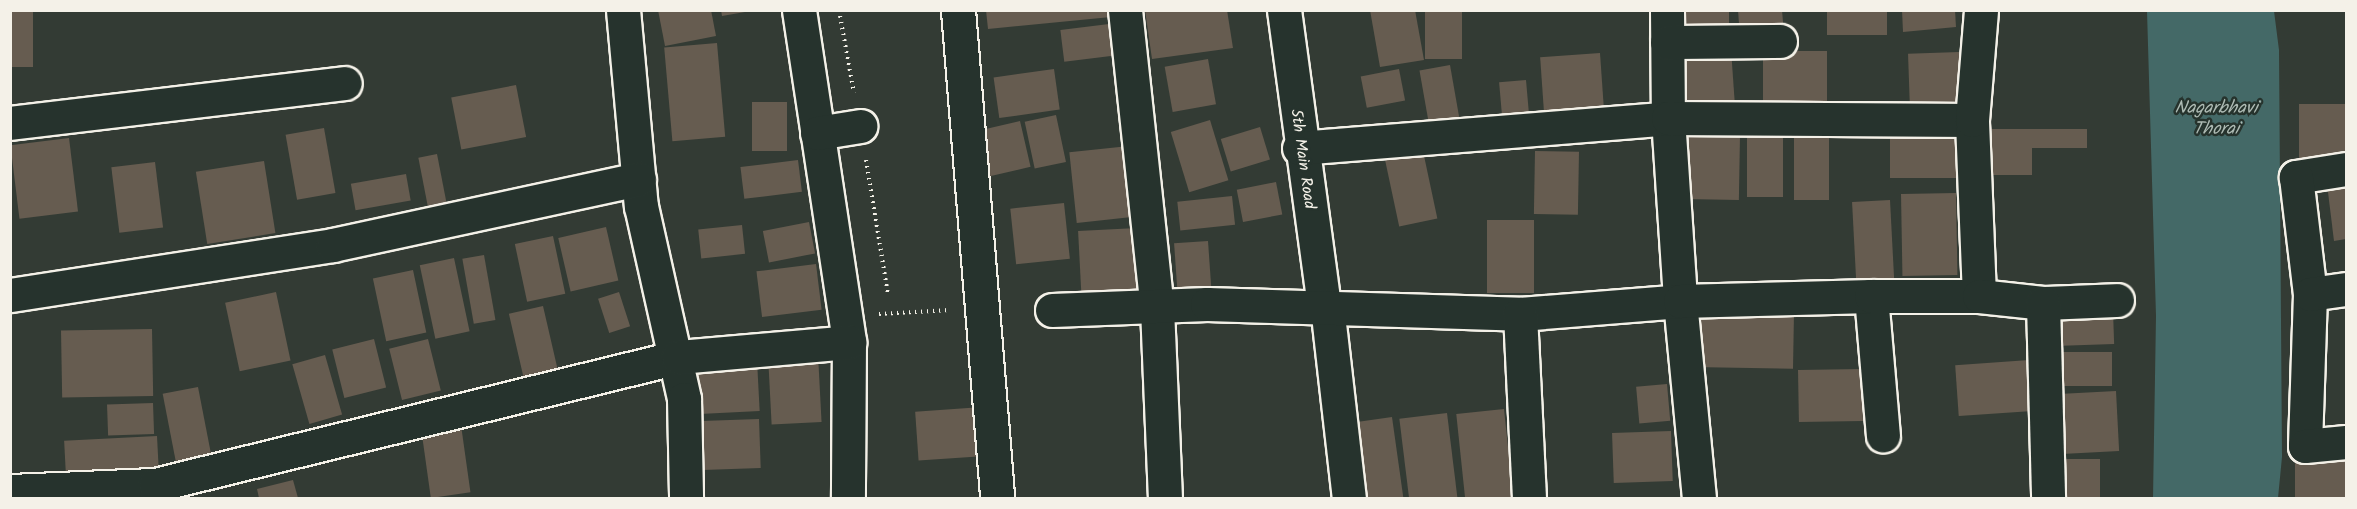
<!DOCTYPE html>
<style>
body{margin:0}
#map{position:relative;width:2357px;height:509px;overflow:hidden;background:#333b34;font-family:Kalam,sans-serif}
div>[style]{position:absolute}
[style*='--x']{left:calc(var(--x)*1px);top:calc(var(--y)*1px);width:calc(var(--w)*1px);rotate:calc(var(--a)*1deg)}
.water>*{inset:0;background:#446967}
.building>*{inset:0;background:#665c50;transform-origin:0 0}
.path>*{height:4px;margin-top:-2px;transform-origin:0;background:repeating-linear-gradient(90deg,#f4f1e8 0 1.5px,transparent 0 6px)}
.roads{filter:drop-shadow(2px 0 #f4f1e8) drop-shadow(-2px 0 #f4f1e8) drop-shadow(0 2px #f4f1e8) drop-shadow(0 -2px #f4f1e8)}
.street>*{height:33px;margin:-16.5px;padding:0 16.5px;transform-origin:16.5px;border-radius:16.5px;background:#26332d}
span{translate:-50% -50%;white-space:nowrap;text-align:center;line-height:1.15;-webkit-text-stroke:5px #26332d;paint-order:stroke}
.street-label{font-size:16px;color:#f4f1e8}
.water-label{font-size:18px;color:#aebbb4;font-style:italic}
.frame{position:absolute;inset:0;border:12px solid #f4f1e8;pointer-events:none}
</style>
<div id="map">
<div class="water">
<i style="clip-path:polygon(2147px 11px,2274px 11px,2279px 50px,2282px 457px,2278px 498px,2153px 498px,2156px 316px)"></i>
</div>
<div class="building">
<i style="left:10px;top:10px;width:23px;height:57px"></i>
<i style="clip-path:polygon(658px 10px,711px 10px,716px 36px,665px 46px)"></i>
<i style="clip-path:polygon(721px 10px,745px 10px,745px 12px,722px 16px)"></i>
<i style="clip-path:polygon(986px 10px,1110px 10px,1111px 17px,988px 29px)"></i>
<i style="clip-path:polygon(1145px 10px,1227px 10px,1233px 48px,1152px 59px)"></i>
<i style="clip-path:polygon(1370px 10px,1415px 10px,1424px 60px,1380px 67px)"></i>
<i style="left:1425px;top:10px;width:37px;height:49px"></i>
<i style="left:1680px;top:10px;width:49px;height:23px"></i>
<i style="clip-path:polygon(1738px 10px,1782px 10px,1784px 34px,1740px 38px)"></i>
<i style="left:1827px;top:10px;width:60px;height:25px"></i>
<i style="clip-path:polygon(1902px 10px,1955px 10px,1956px 27px,1903px 32px)"></i>
<i style="left:1109px;top:24px;width:32px;height:49px;rotate:83deg"></i>
<i style="left:717px;top:43px;width:94px;height:53px;rotate:85deg"></i>
<i style="left:1731px;top:49px;width:53px;height:48px;rotate:86deg"></i>
<i style="left:1763px;top:51px;width:64px;height:57px"></i>
<i style="left:1959px;top:52px;width:56px;height:51px;rotate:88deg"></i>
<i style="left:1600px;top:53px;width:62px;height:60px;rotate:86deg"></i>
<i style="left:1208px;top:59px;width:46px;height:44px;rotate:80deg"></i>
<i style="left:1450px;top:65px;width:54px;height:31px;rotate:80deg"></i>
<i style="left:1054px;top:69px;width:41px;height:61px;rotate:82deg"></i>
<i style="left:1399px;top:69px;width:32px;height:39px;rotate:79deg"></i>
<i style="left:1526px;top:80px;width:44px;height:27px;rotate:85deg"></i>
<i style="left:516px;top:85px;width:53px;height:66px;rotate:79deg"></i>
<i style="left:787px;top:102px;width:49px;height:35px;rotate:90deg"></i>
<i style="left:2346px;top:104px;width:58px;height:47px;rotate:90deg"></i>
<i style="left:1056px;top:115px;width:48px;height:32px;rotate:78deg"></i>
<i style="left:1210px;top:120px;width:63px;height:41px;rotate:73deg"></i>
<i style="left:1020px;top:121px;width:47px;height:44px;rotate:77deg"></i>
<i style="left:1794px;top:126px;width:35px;height:74px"></i>
<i style="left:1260px;top:127px;width:34px;height:41px;rotate:73deg"></i>
<i style="left:324px;top:128px;width:66px;height:39px;rotate:80deg"></i>
<i style="left:1747px;top:128px;width:36px;height:69px"></i>
<i style="clip-path:polygon(1992px 129px,2087px 129px,2087px 148px,2032px 148px,2032px 175px,1992px 175px)"></i>
<i style="left:1686px;top:135px;width:54px;height:64px;rotate:1deg"></i>
<i style="left:1890px;top:136px;width:68px;height:42px"></i>
<i style="left:69px;top:138px;width:74px;height:59px;rotate:83deg"></i>
<i style="left:1129px;top:146px;width:71px;height:60px;rotate:84deg"></i>
<i style="left:1423px;top:151px;width:69px;height:39px;rotate:78deg"></i>
<i style="left:1535px;top:151px;width:44px;height:63px;rotate:1deg"></i>
<i style="left:437px;top:154px;width:49px;height:19px;rotate:79deg"></i>
<i style="left:798px;top:160px;width:32px;height:58px;rotate:83deg"></i>
<i style="left:264px;top:161px;width:73px;height:69px;rotate:81deg"></i>
<i style="left:155px;top:162px;width:66px;height:44px;rotate:83deg"></i>
<i style="left:406px;top:174px;width:27px;height:56px;rotate:80deg"></i>
<i style="clip-path:polygon(2346px 181px,2346px 239px,2334px 241px,2327px 184px)"></i>
<i style="left:1276px;top:182px;width:33px;height:40px;rotate:79deg"></i>
<i style="left:1956px;top:193px;width:82px;height:55px;rotate:89deg"></i>
<i style="left:1232px;top:196px;width:29px;height:55px;rotate:84deg"></i>
<i style="left:1890px;top:200px;width:78px;height:38px;rotate:87deg"></i>
<i style="left:1064px;top:203px;width:56px;height:54px;rotate:84deg"></i>
<i style="left:1487px;top:220px;width:47px;height:73px"></i>
<i style="left:809px;top:222px;width:32px;height:47px;rotate:79deg"></i>
<i style="left:742px;top:225px;width:29px;height:44px;rotate:84deg"></i>
<i style="left:606px;top:227px;width:55px;height:49px;rotate:77deg"></i>
<i style="left:1137px;top:228px;width:71px;height:59px;rotate:87deg"></i>
<i style="left:553px;top:236px;width:59px;height:39px;rotate:78deg"></i>
<i style="left:1208px;top:241px;width:52px;height:34px;rotate:86deg"></i>
<i style="left:484px;top:255px;width:66px;height:22px;rotate:80deg"></i>
<i style="left:454px;top:258px;width:75px;height:35px;rotate:78deg"></i>
<i style="left:816px;top:264px;width:46px;height:60px;rotate:83deg"></i>
<i style="left:413px;top:270px;width:64px;height:41px;rotate:78deg"></i>
<i style="left:276px;top:292px;width:70px;height:52px;rotate:78deg"></i>
<i style="left:619px;top:292px;width:36px;height:22px;rotate:72deg"></i>
<i style="left:543px;top:306px;width:65px;height:35px;rotate:77deg"></i>
<i style="left:1693px;top:311px;width:101px;height:56px;rotate:1deg"></i>
<i style="left:2113px;top:311px;width:33px;height:59px;rotate:88deg"></i>
<i style="left:152px;top:329px;width:67px;height:91px;rotate:89deg"></i>
<i style="left:374px;top:339px;width:50px;height:43px;rotate:76deg"></i>
<i style="left:428px;top:339px;width:53px;height:40px;rotate:76deg"></i>
<i style="left:2112px;top:352px;width:34px;height:58px;rotate:90deg"></i>
<i style="left:818px;top:354px;width:68px;height:50px;rotate:87deg"></i>
<i style="left:325px;top:355px;width:62px;height:34px;rotate:74deg"></i>
<i style="left:757px;top:360px;width:51px;height:65px;rotate:87deg"></i>
<i style="left:2029px;top:360px;width:51px;height:74px;rotate:86deg"></i>
<i style="left:1862px;top:369px;width:52px;height:64px;rotate:89deg"></i>
<i style="left:1667px;top:384px;width:37px;height:31px;rotate:85deg"></i>
<i style="left:198px;top:387px;width:75px;height:36px;rotate:79deg"></i>
<i style="left:2116px;top:391px;width:60px;height:62px;rotate:87deg"></i>
<i style="left:153px;top:403px;width:31px;height:46px;rotate:88deg"></i>
<i style="left:982px;top:407px;width:49px;height:67px;rotate:86deg"></i>
<i style="left:1504px;top:409px;width:90px;height:48px;rotate:84deg"></i>
<i style="left:1447px;top:413px;width:86px;height:48px;rotate:83deg"></i>
<i style="left:1392px;top:417px;width:82px;height:39px;rotate:82deg"></i>
<i style="left:759px;top:419px;width:49px;height:65px;rotate:88deg"></i>
<i style="left:461px;top:425px;width:68px;height:40px;rotate:82deg"></i>
<i style="left:1671px;top:431px;width:50px;height:59px;rotate:88deg"></i>
<i style="left:157px;top:436px;width:36px;height:93px;rotate:87deg"></i>
<i style="left:2054px;top:459px;width:46px;height:39px"></i>
<i style="left:2346px;top:461px;width:37px;height:51px;rotate:90deg"></i>
<i style="clip-path:polygon(293px 480px,298px 498px,259px 498px,257px 489px)"></i>
</div>
<div class="path">
<i style="--x:839;--y:10;--w:84;--a:79.8"></i>
<i style="--x:866;--y:160;--w:137;--a:80.7"></i>
<i style="--x:879;--y:314;--w:70;--a:-3.3"></i>
</div>
<div class="roads">
<div class="street">
<i style="--x:623;--y:10;--w:197;--a:84.8"></i>
<i style="--x:641;--y:206;--w:198;--a:77.4"></i>
<i style="--x:684;--y:399;--w:99;--a:88.8"></i>
<i style="--x:799;--y:10;--w:336;--a:81.4"></i>
<i style="--x:849;--y:342;--w:156;--a:90.4"></i>
<i style="--x:958;--y:10;--w:490;--a:85.4"></i>
<i style="--x:1125;--y:10;--w:300;--a:83.9"></i>
<i style="--x:1157;--y:308;--w:190;--a:87.6"></i>
<i style="--x:1284;--y:10;--w:300;--a:82.3"></i>
<i style="--x:1667;--y:10;--w:108;--a:89.5"></i>
<i style="--x:1668;--y:118;--w:183;--a:86.2"></i>
<i style="--x:1680;--y:301;--w:198;--a:84.5"></i>
<i style="--x:1667;--y:42;--w:113;--a:-0.5"></i>
<i style="--x:10;--y:123;--w:337;--a:-6.8"></i>
<i style="--x:817;--y:133;--w:44;--a:-9.2"></i>
<i style="--x:1299;--y:148;--w:370;--a:-4.6"></i>
<i style="--x:1668;--y:118;--w:304;--a:0.4"></i>
<i style="--x:2346;--y:169;--w:51;--a:170.9"></i>
<i style="--x:2296;--y:177;--w:118;--a:83.2"></i>
<i style="--x:2310;--y:294;--w:152;--a:91.9"></i>
<i style="--x:2305;--y:446;--w:41;--a:-5.6"></i>
<i style="--x:2310;--y:294;--w:36;--a:-8"></i>
<i style="--x:10;--y:295;--w:327;--a:-8.8"></i>
<i style="--x:333;--y:245;--w:313;--a:-12.2"></i>
<i style="--x:1871;--y:296;--w:140;--a:85.1"></i>
<i style="--x:1979;--y:296;--w:176;--a:-92.3"></i>
<i style="--x:1972;--y:120;--w:110;--a:-85.3"></i>
<i style="--x:2043;--y:303;--w:74;--a:-2.3"></i>
<i style="--x:1327;--y:306;--w:193;--a:83.5"></i>
<i style="--x:1052;--y:310;--w:155;--a:-2.2"></i>
<i style="--x:1207;--y:304;--w:313;--a:1.8"></i>
<i style="--x:1520;--y:314;--w:161;--a:-4.6"></i>
<i style="--x:1680;--y:301;--w:191;--a:-1.5"></i>
<i style="--x:1871;--y:296;--w:108;--a:0"></i>
<i style="--x:1979;--y:296;--w:64;--a:6.2"></i>
<i style="--x:2043;--y:303;--w:195;--a:88.5"></i>
<i style="--x:1520;--y:314;--w:184;--a:87.2"></i>
<i style="--x:10;--y:491;--w:145;--a:-2.4"></i>
<i style="--x:155;--y:485;--w:538;--a:-13.75"></i>
<i style="--x:678;--y:357;--w:172;--a:-5"></i>
</div>
</div>
<div class="street-label">
<span style="left:1302px;top:159px;rotate:82deg">5th Main Road</span>
</div>
<div class="water-label">
<span style="left:2216px;top:120px">Nagarbhavi<br>Thorai</span>
</div>
<div class="frame"></div>
</div>
